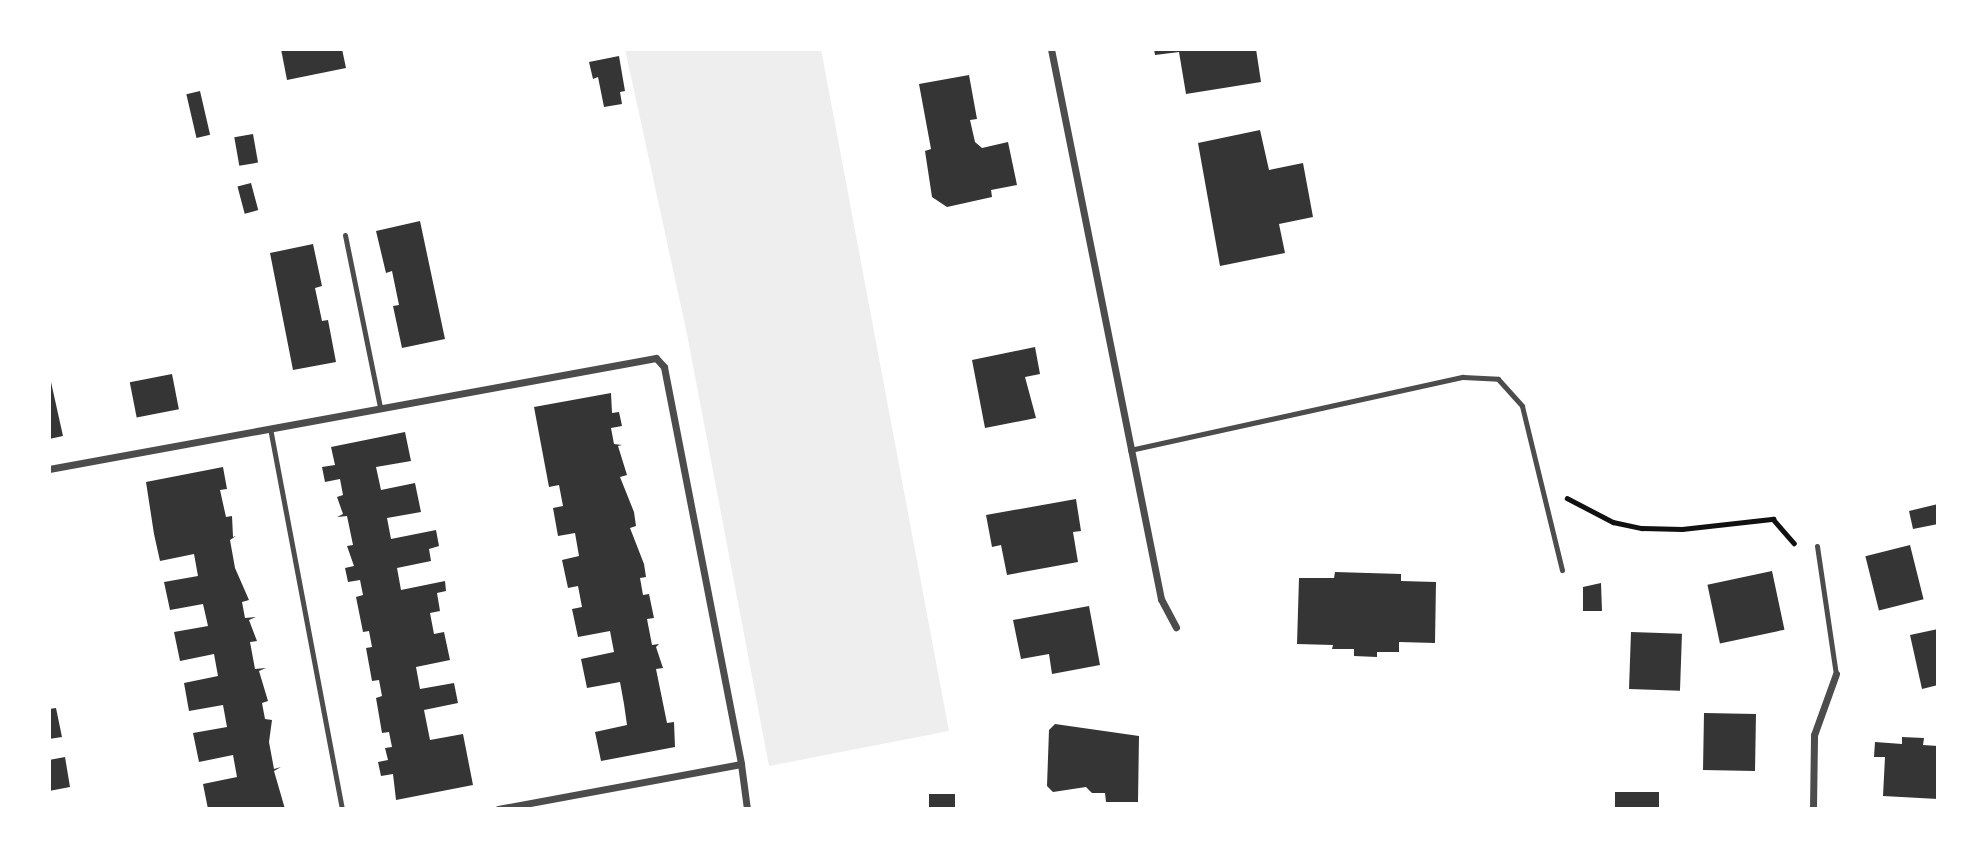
<!DOCTYPE html>
<style>
body{margin:0}
#map{position:relative;width:1987px;height:858px;overflow:hidden;background:#fff;font-family:Overpass,sans-serif}
div>[style]{position:absolute}
[style*='--x']{left:calc(var(--x)*1px);top:calc(var(--y)*1px);width:calc(var(--w)*1px);rotate:calc(var(--a)*1deg)}
.green>*{inset:0;background:#eee}
.building>*{inset:0;background:#353535;transform-origin:0 0}
.path>*{height:4.5px;margin:-2.25px;padding:0 2.25px;transform-origin:2.25px;border-radius:2.25px;background:#111}
.service>*{height:5px;margin:-2.5px;padding:0 2.5px;transform-origin:2.5px;border-radius:2.5px;background:#4c4c4c}
.minor>*{height:7px;margin:-3.5px;padding:0 3.5px;transform-origin:3.5px;border-radius:3.5px;background:#4c4c4c}
span{translate:-50% -50%;white-space:nowrap;text-align:center;line-height:1.15;-webkit-text-stroke:7px #fff;paint-order:stroke}
.frame{position:absolute;inset:0;border:51px solid #fff;pointer-events:none}
</style>
<div id="map">
<div class="green">
<i style="clip-path:polygon(625px 49px,821px 49px,949px 731px,769px 766px,687px 334px)"></i>
</div>
<div class="building">
<i style="clip-path:polygon(281px 49px,342px 49px,346px 68px,287px 80px)"></i>
<i style="clip-path:polygon(1154px 49px,1256px 49px,1261px 82px,1186px 94px,1179px 52px,1155px 55px)"></i>
<i style="clip-path:polygon(619px 56px,625px 91px,620px 92px,622px 104px,604px 107px,598px 77px,593px 79px,589px 62px)"></i>
<i style="clip-path:polygon(969px 75px,977px 119px,970px 120px,975px 142px,982px 148px,1008px 142px,1017px 185px,991px 190px,992px 197px,947px 207px,932px 197px,925px 151px,931px 149px,919px 84px)"></i>
<i style="left:200px;top:91px;width:45px;height:14px;rotate:77deg"></i>
<i style="clip-path:polygon(1260px 130px,1269px 170px,1303px 163px,1313px 217px,1279px 224px,1285px 253px,1220px 266px,1198px 143px)"></i>
<i style="left:253px;top:134px;width:29px;height:19px;rotate:80deg"></i>
<i style="left:251px;top:183px;width:28px;height:14px;rotate:75deg"></i>
<i style="clip-path:polygon(420px 221px,445px 339px,402px 348px,393px 306px,399px 305px,392px 271px,386px 273px,376px 231px)"></i>
<i style="clip-path:polygon(313px 244px,322px 286px,315px 288px,322px 321px,328px 320px,336px 362px,293px 370px,270px 253px)"></i>
<i style="clip-path:polygon(1035px 347px,1040px 374px,1025px 377px,1036px 418px,985px 428px,972px 360px)"></i>
<i style="clip-path:polygon(49px 373px,63px 436px,49px 439px)"></i>
<i style="left:172px;top:374px;width:36px;height:43px;rotate:79deg"></i>
<i style="clip-path:polygon(611px 393px,612px 413px,619px 412px,622px 426px,611px 428px,614px 444px,622px 445px,618px 446px,627px 475px,620px 477px,634px 512px,636px 526px,630px 528px,644px 564px,646px 577px,640px 578px,643px 595px,649px 594px,654px 618px,647px 619px,652px 645px,659px 644px,656px 647px,663px 668px,656px 669px,667px 723px,674px 722px,675px 747px,601px 761px,595px 732px,627px 725px,624px 704px,620px 682px,587px 688px,581px 659px,614px 652px,610px 631px,578px 637px,572px 609px,582px 607px,578px 586px,568px 588px,562px 560px,579px 556px,575px 533px,558px 536px,553px 508px,563px 506px,559px 485px,549px 487px,534px 407px)"></i>
<i style="clip-path:polygon(405px 432px,411px 461px,376px 467px,381px 490px,415px 483px,421px 512px,387px 518px,391px 539px,436px 530px,439px 546px,429px 549px,431px 561px,397px 568px,401px 590px,445px 581px,446px 591px,437px 593px,440px 611px,430px 613px,434px 634px,444px 632px,450px 660px,416px 667px,420px 689px,454px 683px,458px 703px,424px 710px,430px 740px,463px 734px,473px 785px,396px 800px,393px 774px,381px 776px,378px 762px,388px 760px,385px 748px,392px 747px,389px 732px,382px 733px,376px 698px,382px 696px,379px 680px,372px 681px,366px 648px,372px 647px,369px 631px,363px 632px,356px 597px,363px 595px,360px 580px,348px 582px,345px 568px,354px 566px,347px 546px,353px 545px,347px 516px,337px 517px,343px 514px,337px 497px,343px 495px,340px 479px,325px 482px,322px 467px,335px 465px,331px 447px)"></i>
<i style="clip-path:polygon(223px 467px,227px 489px,220px 490px,226px 517px,232px 516px,233px 537px,236px 536px,230px 540px,235px 568px,249px 600px,242px 602px,245px 618px,256px 617px,249px 620px,257px 641px,250px 642px,255px 669px,266px 668px,259px 671px,268px 701px,262px 703px,265px 719px,272px 720px,269px 742px,274px 769px,281px 767px,274px 771px,285px 809px,208px 809px,203px 784px,237px 777px,233px 755px,199px 762px,193px 733px,227px 727px,223px 705px,189px 711px,184px 683px,218px 676px,214px 654px,180px 661px,174px 632px,208px 626px,203px 604px,170px 610px,164px 582px,198px 576px,194px 554px,160px 561px,154px 534px,146px 482px)"></i>
<i style="clip-path:polygon(1076px 499px,1081px 531px,1073px 532px,1078px 562px,1007px 575px,1001px 545px,992px 547px,986px 515px)"></i>
<i style="clip-path:polygon(1938px 504px,1938px 524px,1913px 529px,1909px 511px)"></i>
<i style="left:1910px;top:545px;width:56px;height:46px;rotate:76deg"></i>
<i style="left:1772px;top:571px;width:60px;height:66px;rotate:78deg"></i>
<i style="clip-path:polygon(1335px 572px,1401px 574px,1401px 581px,1436px 582px,1435px 643px,1399px 642px,1399px 652px,1377px 652px,1377px 657px,1354px 656px,1354px 649px,1332px 649px,1333px 645px,1297px 644px,1299px 578px,1334px 578px)"></i>
<i style="clip-path:polygon(1601px 583px,1602px 611px,1583px 611px,1583px 587px)"></i>
<i style="clip-path:polygon(1089px 606px,1100px 665px,1052px 674px,1049px 654px,1021px 659px,1013px 620px)"></i>
<i style="clip-path:polygon(1938px 629px,1938px 685px,1922px 689px,1910px 635px)"></i>
<i style="left:1631px;top:632px;width:51px;height:57px;rotate:2deg"></i>
<i style="clip-path:polygon(56px 708px,62px 737px,49px 739px,49px 709px)"></i>
<i style="left:1704px;top:713px;width:52px;height:57px;rotate:1deg"></i>
<i style="clip-path:polygon(1055px 724px,1139px 736px,1138px 802px,1106px 802px,1105px 793px,1092px 793px,1086px 787px,1053px 792px,1047px 786px,1049px 730px)"></i>
<i style="clip-path:polygon(1902px 737px,1924px 738px,1923px 745px,1938px 746px,1938px 799px,1883px 796px,1885px 757px,1874px 757px,1875px 742px,1902px 744px)"></i>
<i style="clip-path:polygon(65px 757px,70px 787px,49px 791px,49px 760px)"></i>
<i style="left:1615px;top:792px;width:44px;height:17px"></i>
<i style="left:929px;top:794px;width:26px;height:15px"></i>
</div>
<div class="path">
<i style="--x:1567;--y:498;--w:52;--a:27.6"></i>
<i style="--x:1613;--y:522;--w:30;--a:12"></i>
<i style="--x:1642;--y:528;--w:40;--a:1.4"></i>
<i style="--x:1682;--y:529;--w:92;--a:-6.3"></i>
<i style="--x:1773;--y:519;--w:32;--a:49"></i>
</div>
<div class="service">
<i style="--x:345;--y:235;--w:176;--a:78.5"></i>
<i style="--x:270;--y:428;--w:388;--a:79.3"></i>
<i style="--x:1130;--y:450;--w:341;--a:-12.4"></i>
<i style="--x:1463;--y:377;--w:35;--a:3"></i>
<i style="--x:1498;--y:379;--w:36;--a:48"></i>
<i style="--x:1522;--y:406;--w:169;--a:76.3"></i>
<i style="--x:1817;--y:546;--w:129;--a:81.6"></i>
</div>
<div class="minor">
<i style="--x:1051;--y:49;--w:561;--a:78.69"></i>
<i style="--x:1161;--y:599;--w:32;--a:62"></i>
<i style="--x:49;--y:469;--w:617;--a:-10.36"></i>
<i style="--x:656;--y:358;--w:12;--a:48"></i>
<i style="--x:664;--y:367;--w:404;--a:79"></i>
<i style="--x:741;--y:764;--w:247;--a:169.5"></i>
<i style="--x:741;--y:764;--w:45;--a:82.4"></i>
<i style="--x:1813;--y:809;--w:74;--a:-89.2"></i>
<i style="--x:1814;--y:735;--w:65;--a:-70.2"></i>
</div>
<div class="frame"></div>
</div>
